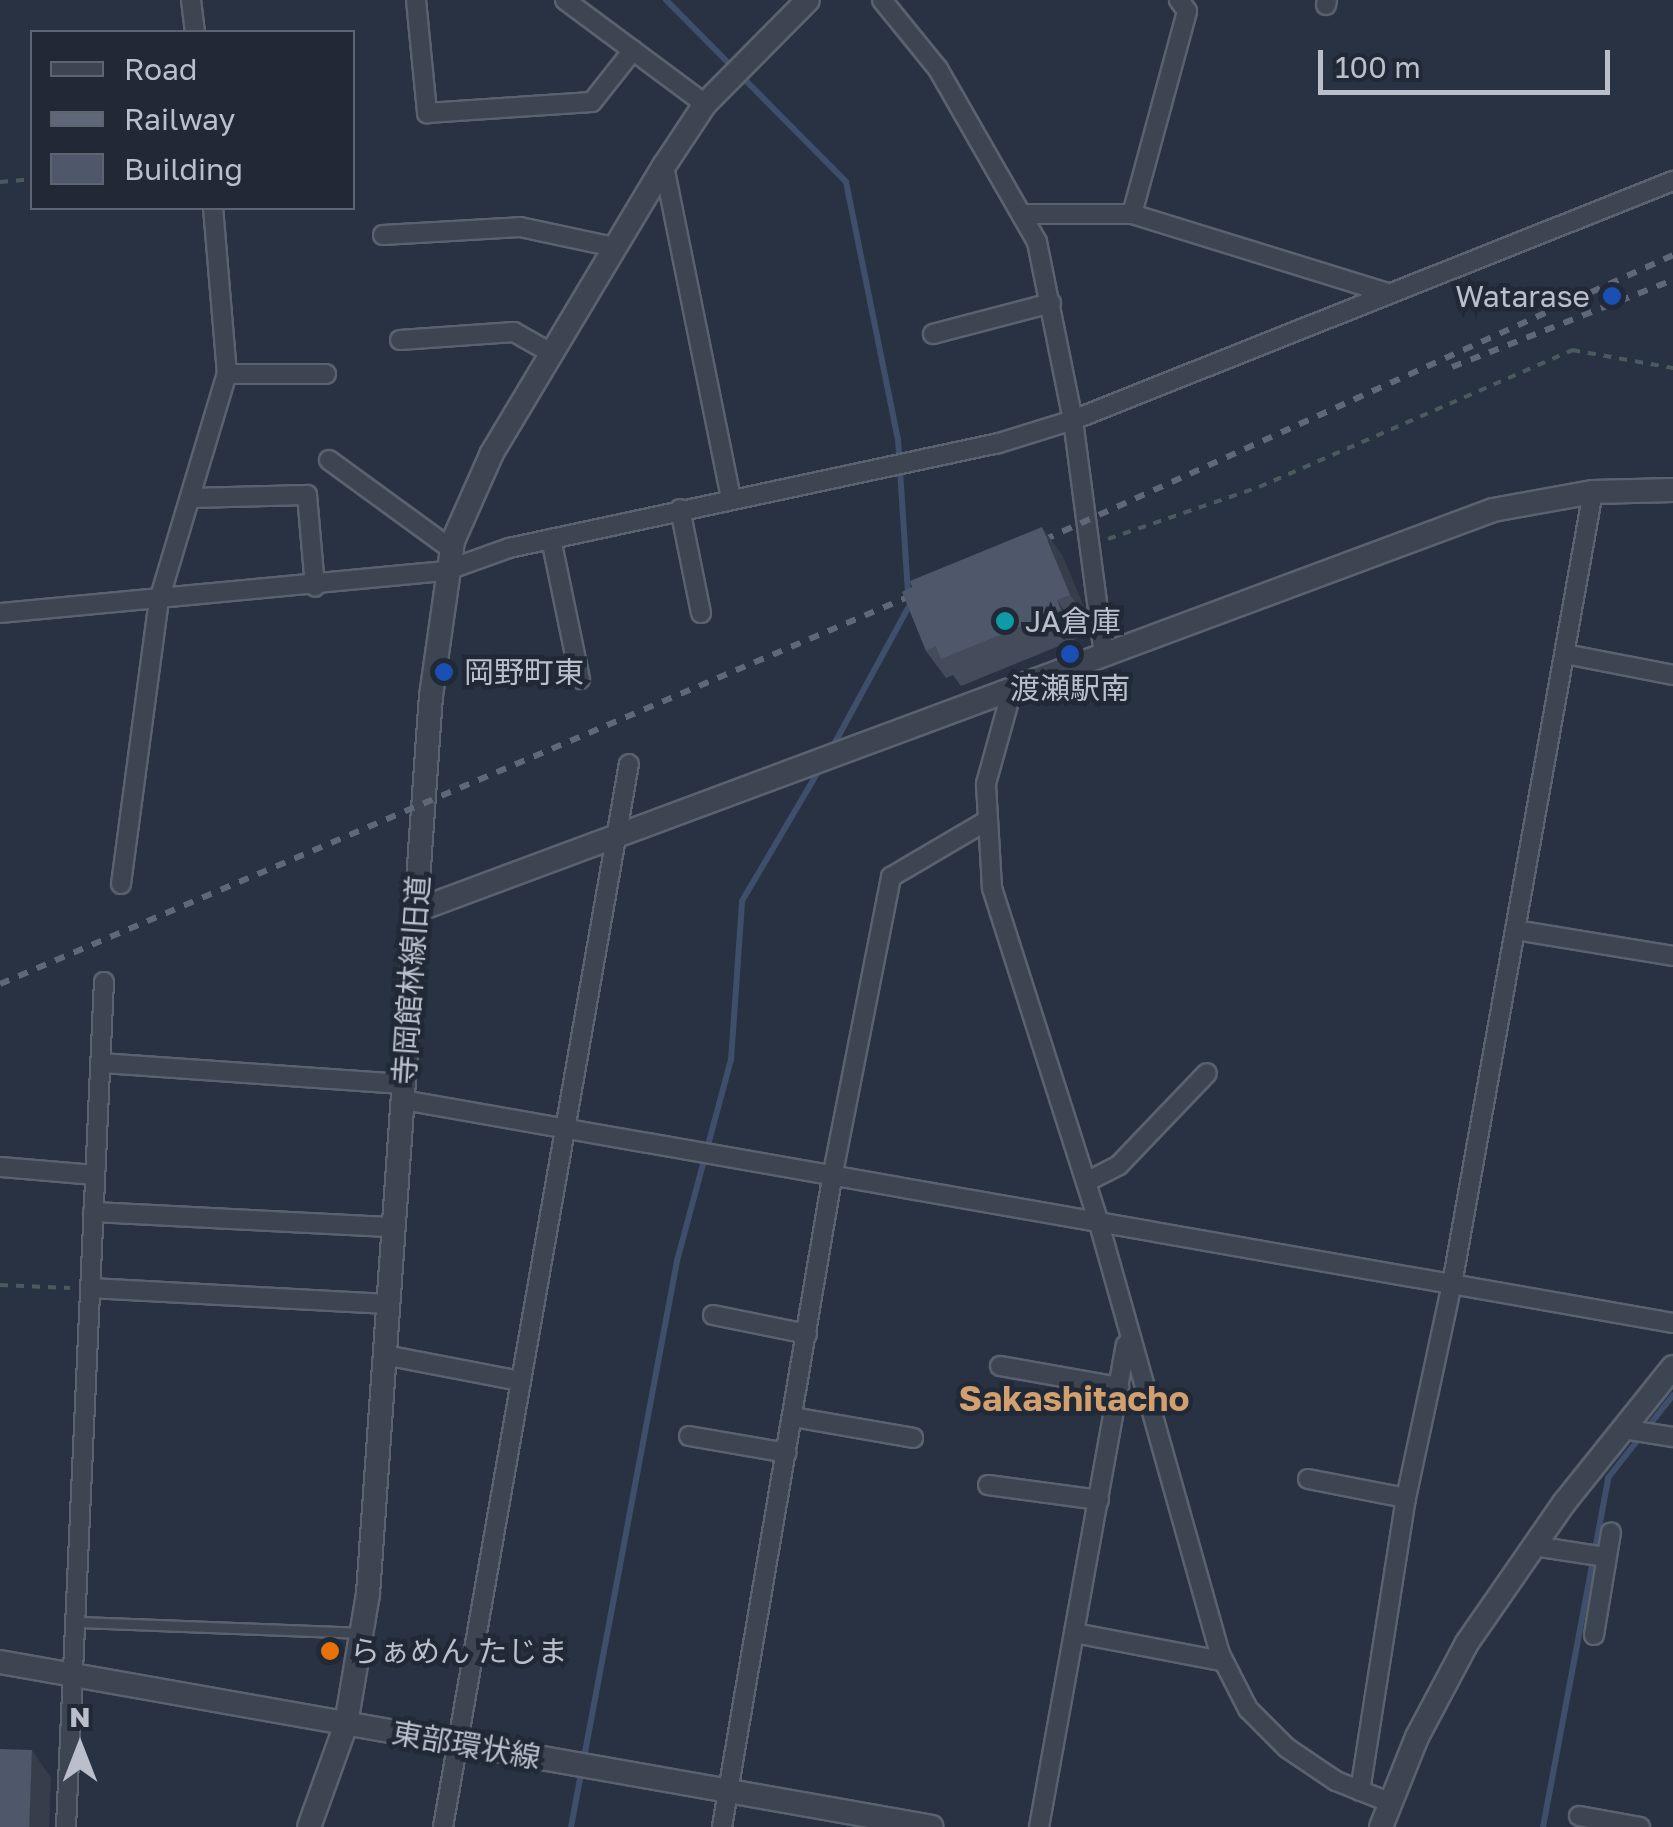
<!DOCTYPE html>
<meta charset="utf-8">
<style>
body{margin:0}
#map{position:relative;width:1673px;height:1827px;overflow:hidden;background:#283242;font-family:"Golos Text","Noto Sans JP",sans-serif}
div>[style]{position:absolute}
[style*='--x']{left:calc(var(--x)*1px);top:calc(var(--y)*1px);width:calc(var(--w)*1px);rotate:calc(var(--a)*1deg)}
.stream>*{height:6px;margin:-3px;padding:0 3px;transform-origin:3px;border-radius:3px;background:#3f4e6a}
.path>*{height:4px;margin-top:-2px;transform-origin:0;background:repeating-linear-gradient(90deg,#495b5f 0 8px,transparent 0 16px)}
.roads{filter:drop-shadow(2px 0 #5b626f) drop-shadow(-2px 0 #5b626f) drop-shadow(0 2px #5b626f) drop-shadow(0 -2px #5b626f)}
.service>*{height:9px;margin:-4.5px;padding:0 4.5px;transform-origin:4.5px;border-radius:4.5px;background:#3d4452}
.minor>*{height:18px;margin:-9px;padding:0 9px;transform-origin:9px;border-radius:9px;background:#3d4452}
.tertiary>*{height:22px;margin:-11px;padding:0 11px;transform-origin:11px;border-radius:11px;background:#3d4452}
.rail>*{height:6px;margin-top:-3px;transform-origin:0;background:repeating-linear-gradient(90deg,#5f6878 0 10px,transparent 0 20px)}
.wall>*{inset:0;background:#444c5c}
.shaded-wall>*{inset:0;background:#373e4b}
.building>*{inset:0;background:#4f586b;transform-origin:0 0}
.dots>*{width:28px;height:28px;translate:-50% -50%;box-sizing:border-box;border:5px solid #212937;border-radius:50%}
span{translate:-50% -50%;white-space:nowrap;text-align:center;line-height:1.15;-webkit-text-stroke:9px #212937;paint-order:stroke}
.poi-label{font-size:30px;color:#babfcb}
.right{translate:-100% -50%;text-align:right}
.left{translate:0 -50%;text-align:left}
.street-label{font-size:30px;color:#babfcb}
.quarter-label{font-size:35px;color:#d29f6f;font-weight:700}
.legend{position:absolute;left:30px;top:30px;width:325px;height:180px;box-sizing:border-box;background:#212937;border:2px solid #5e6572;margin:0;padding:12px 18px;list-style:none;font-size:30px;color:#babfcb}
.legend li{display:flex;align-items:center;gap:20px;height:50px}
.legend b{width:50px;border:2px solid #5e6572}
.north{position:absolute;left:30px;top:1697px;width:100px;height:100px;-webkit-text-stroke:8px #212937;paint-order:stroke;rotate:0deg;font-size:28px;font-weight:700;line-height:40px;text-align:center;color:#babfcb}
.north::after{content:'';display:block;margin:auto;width:35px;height:45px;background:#babfcb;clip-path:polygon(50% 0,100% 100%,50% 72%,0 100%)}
.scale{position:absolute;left:1318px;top:50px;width:292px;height:45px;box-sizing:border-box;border:5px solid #babfcb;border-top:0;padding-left:12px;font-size:30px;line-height:35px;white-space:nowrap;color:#babfcb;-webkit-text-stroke:8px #212937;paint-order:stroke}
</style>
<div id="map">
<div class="stream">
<i style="--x:666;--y:0;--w:256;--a:45.3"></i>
<i style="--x:846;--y:182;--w:262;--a:78.6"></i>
<i style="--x:898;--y:439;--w:155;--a:86.3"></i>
<i style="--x:832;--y:748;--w:162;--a:-61.5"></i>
<i style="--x:571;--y:1827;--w:576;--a:-79.39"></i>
<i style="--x:677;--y:1261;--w:208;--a:-75"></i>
<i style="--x:731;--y:1060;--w:159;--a:-86"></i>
<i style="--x:742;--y:901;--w:156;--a:-59.5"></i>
<i style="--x:1543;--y:1827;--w:355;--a:-79.4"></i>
<i style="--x:1608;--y:1478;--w:105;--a:-51.9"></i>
</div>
<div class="path">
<i style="--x:0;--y:182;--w:32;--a:-5"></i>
<i style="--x:1108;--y:539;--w:160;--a:-19"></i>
<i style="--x:1259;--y:487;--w:342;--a:-23.6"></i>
<i style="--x:1572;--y:350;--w:103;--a:10.1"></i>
<i style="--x:0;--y:1285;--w:70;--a:2.5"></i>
</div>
<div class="roads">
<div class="service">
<i style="--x:78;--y:1622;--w:282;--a:2.2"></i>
</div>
<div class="minor">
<i style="--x:191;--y:0;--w:32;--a:83"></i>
<i style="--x:416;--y:0;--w:114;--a:84.4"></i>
<i style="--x:427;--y:113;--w:165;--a:-3.8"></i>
<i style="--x:592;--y:102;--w:66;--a:-51.7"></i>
<i style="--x:565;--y:0;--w:174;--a:36.6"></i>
<i style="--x:882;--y:0;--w:89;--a:50.9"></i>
<i style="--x:938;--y:69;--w:199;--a:60.2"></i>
<i style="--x:1037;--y:242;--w:182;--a:78.6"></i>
<i style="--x:1073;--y:420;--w:237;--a:82.5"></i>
<i style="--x:1326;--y:5;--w:5;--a:-79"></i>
<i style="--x:664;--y:166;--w:338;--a:78.6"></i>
<i style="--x:1022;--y:214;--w:110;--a:0"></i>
<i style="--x:1132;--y:214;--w:267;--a:17.2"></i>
<i style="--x:1132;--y:214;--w:210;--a:-74.8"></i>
<i style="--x:1187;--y:11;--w:14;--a:-126"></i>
<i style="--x:383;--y:235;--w:137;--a:-3.3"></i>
<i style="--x:520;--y:227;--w:96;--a:12"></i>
<i style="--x:933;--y:334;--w:122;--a:-14.7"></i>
<i style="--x:400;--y:340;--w:114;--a:-4"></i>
<i style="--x:514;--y:332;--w:43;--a:29.6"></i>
<i style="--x:227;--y:374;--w:99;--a:0"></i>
<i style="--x:329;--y:460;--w:151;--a:36.1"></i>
<i style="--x:190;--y:498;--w:117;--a:-1.5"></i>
<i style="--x:307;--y:495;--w:92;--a:85"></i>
<i style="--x:680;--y:509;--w:106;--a:78.6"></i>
<i style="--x:551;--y:539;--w:143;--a:78.3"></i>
<i style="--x:0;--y:613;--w:447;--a:-5.4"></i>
<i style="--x:445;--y:571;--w:68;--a:-19.8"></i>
<i style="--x:509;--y:548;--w:498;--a:-12.1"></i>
<i style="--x:996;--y:444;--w:81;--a:-17.3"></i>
<i style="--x:1073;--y:420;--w:646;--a:-21.72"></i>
<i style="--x:1565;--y:654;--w:110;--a:11"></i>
<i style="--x:1012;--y:690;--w:98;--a:105.5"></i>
<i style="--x:986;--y:784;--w:104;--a:86.7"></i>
<i style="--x:992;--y:888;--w:349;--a:72.3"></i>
<i style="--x:1098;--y:1220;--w:451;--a:74.3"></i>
<i style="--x:1220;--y:1654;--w:62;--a:63"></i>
<i style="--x:1248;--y:1709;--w:55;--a:45"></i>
<i style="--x:1287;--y:1748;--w:59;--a:34"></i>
<i style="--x:1336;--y:1781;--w:59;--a:21.8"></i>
<i style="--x:121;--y:884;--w:287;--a:-82.4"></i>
<i style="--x:159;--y:600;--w:236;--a:-73.3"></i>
<i style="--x:227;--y:374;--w:167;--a:-94.8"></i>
<i style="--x:1516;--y:930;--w:159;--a:9.4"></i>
<i style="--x:102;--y:1063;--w:303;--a:4"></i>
<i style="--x:403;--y:1100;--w:1289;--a:9.96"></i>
<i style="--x:0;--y:1167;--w:95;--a:4.8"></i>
<i style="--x:1086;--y:1182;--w:37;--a:-27"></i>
<i style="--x:1119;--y:1165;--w:127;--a:-46.3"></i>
<i style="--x:93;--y:1212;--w:301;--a:2.9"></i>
<i style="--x:90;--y:1288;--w:298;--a:3.1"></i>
<i style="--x:713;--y:1315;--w:96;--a:11.4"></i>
<i style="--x:385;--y:1355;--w:137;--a:10.9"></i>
<i style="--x:1000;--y:1366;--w:121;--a:10"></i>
<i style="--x:793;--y:1417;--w:122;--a:9.9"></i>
<i style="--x:1623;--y:1429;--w:51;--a:9.1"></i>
<i style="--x:689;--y:1436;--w:99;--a:9.8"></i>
<i style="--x:1308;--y:1479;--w:100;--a:11"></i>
<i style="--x:988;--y:1485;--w:112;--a:7.7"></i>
<i style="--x:1534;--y:1546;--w:73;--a:8.7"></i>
<i style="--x:1075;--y:1633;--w:150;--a:10.8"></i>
<i style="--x:1594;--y:1635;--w:104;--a:-80.6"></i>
<i style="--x:1360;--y:1791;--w:297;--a:-81.1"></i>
<i style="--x:1406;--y:1498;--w:219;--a:-77.9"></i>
<i style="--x:1452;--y:1284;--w:804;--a:-79.91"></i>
<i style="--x:1579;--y:1816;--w:62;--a:10.2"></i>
<i style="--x:66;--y:1827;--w:846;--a:-87.43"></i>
<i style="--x:443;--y:1827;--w:1079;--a:-80.08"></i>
<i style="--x:722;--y:1827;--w:663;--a:-80.37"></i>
<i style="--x:833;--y:1173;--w:302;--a:-78.9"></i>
<i style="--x:891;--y:877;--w:110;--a:-30.5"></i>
<i style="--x:1039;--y:1827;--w:490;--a:-79.8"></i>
</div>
<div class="tertiary">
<i style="--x:415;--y:911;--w:1150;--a:-20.4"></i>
<i style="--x:1493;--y:510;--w:102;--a:-10.2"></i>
<i style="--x:1593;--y:492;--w:80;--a:-1.4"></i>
<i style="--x:0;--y:1662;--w:946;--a:10.04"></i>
<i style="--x:309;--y:1827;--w:109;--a:-70.2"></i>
<i style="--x:346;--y:1724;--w:132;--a:-80.4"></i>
<i style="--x:368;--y:1594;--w:900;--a:-85.99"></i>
<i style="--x:431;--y:696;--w:157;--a:-81.9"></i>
<i style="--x:453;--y:541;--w:96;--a:-66.1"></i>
<i style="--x:492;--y:453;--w:335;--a:-59.1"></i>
<i style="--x:664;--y:166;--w:74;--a:-56.5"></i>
<i style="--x:705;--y:104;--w:146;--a:-45.3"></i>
<i style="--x:1381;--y:1827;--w:97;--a:-68.2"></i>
<i style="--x:1417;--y:1737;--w:106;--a:-62"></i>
<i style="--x:1467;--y:1643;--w:170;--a:-55.3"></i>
<i style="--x:1564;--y:1503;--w:174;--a:-51.3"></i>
</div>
</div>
<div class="rail">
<i style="--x:1452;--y:367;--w:238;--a:-21.5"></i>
<i style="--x:1026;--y:548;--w:710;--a:-24.36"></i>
<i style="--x:0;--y:984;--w:1010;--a:-23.09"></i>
</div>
<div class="wall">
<i style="clip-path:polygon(1062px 555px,1090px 622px,1077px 628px,1081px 637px,961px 686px,953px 675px,946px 678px,926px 651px)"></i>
</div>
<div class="shaded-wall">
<i style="clip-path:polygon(1042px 527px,1062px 555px,1090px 622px,1070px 595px)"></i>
<i style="clip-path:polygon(1057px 600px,1077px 628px,1081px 637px,1061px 610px)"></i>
<i style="clip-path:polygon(32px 1750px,51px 1778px,49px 1827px,29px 1827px)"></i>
</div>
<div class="building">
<i style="clip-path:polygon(1042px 527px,1070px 595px,1057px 600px,1061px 610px,941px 659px,936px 646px,926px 651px,902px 592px,912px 587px,910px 581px)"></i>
<i style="left:0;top:1749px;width:32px;height:78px;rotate:2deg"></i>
</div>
<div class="dots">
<i style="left:1612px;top:296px;background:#1a4fb4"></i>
<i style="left:1005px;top:621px;background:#0f9aa8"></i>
<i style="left:1070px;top:654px;background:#1a4fb4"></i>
<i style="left:444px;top:672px;background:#1a4fb4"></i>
<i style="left:330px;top:1651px;background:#e8710a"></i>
</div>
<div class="poi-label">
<span class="right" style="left:1590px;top:296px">Watarase</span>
<span class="left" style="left:1025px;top:621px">JA倉庫</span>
<span class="left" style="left:464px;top:672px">岡野町東</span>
<span style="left:1070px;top:688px">渡瀬駅南</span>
<span class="left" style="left:350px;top:1651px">らぁめん たじま</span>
</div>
<div class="street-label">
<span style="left:411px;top:980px;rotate:-86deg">寺岡館林線旧道</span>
<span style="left:466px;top:1745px;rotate:10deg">東部環状線</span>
</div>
<div class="quarter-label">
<span style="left:1074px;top:1398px">Sakashitacho</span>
</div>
<ul class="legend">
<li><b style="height:12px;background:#3d4452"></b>Road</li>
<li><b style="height:12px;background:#5f6878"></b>Railway</li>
<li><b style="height:28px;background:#4f586b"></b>Building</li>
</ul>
<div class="north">N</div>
<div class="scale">100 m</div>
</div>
